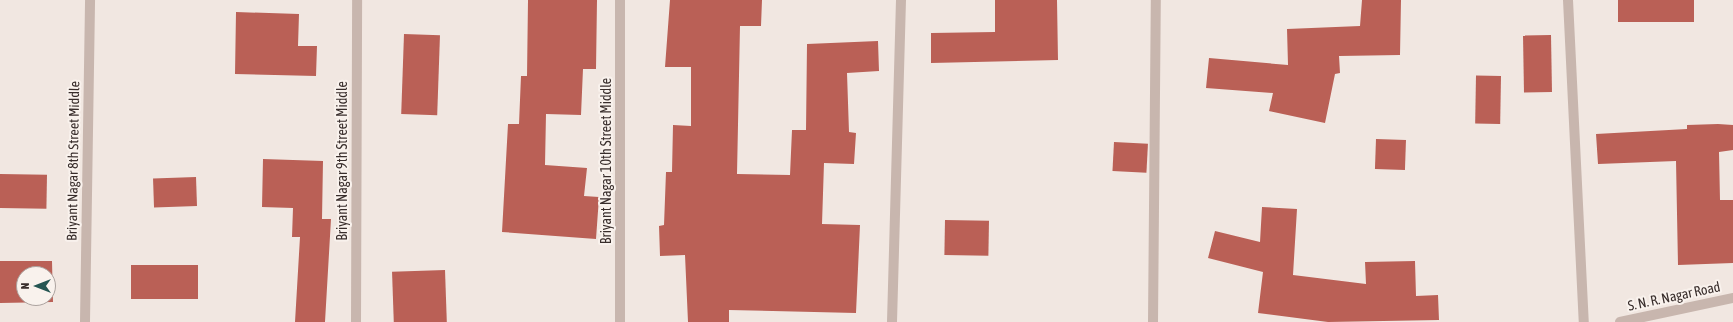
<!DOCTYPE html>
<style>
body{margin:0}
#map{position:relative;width:1733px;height:322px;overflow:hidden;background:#f1e7e1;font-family:"Asap Condensed",sans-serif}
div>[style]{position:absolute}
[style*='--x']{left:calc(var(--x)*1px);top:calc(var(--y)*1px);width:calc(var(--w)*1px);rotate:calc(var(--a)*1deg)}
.building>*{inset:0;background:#ba6056;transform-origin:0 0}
.minor>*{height:10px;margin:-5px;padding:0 5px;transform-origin:5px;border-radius:5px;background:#c8b6ae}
span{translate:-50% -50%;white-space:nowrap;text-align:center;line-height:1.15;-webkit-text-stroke:4px #f9f2ed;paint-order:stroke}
.street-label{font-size:14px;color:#382d2b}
.north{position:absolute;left:16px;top:266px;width:40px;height:40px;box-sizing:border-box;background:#f9f2ed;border:1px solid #aca39f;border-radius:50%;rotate:270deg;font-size:11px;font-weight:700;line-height:16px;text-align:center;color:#382d2b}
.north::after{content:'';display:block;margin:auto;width:14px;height:18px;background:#255552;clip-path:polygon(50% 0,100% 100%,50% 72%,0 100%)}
</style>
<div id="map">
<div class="building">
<i style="clip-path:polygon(528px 0,597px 0,596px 69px,583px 69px,581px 115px,546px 114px,545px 165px,587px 168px,584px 196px,599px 197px,596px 239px,502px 232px,508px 124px,519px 124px,521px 76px,527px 76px)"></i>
<i style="clip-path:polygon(670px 0,762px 0,761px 26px,740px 26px,737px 174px,790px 175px,792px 130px,806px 130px,807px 44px,878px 41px,879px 71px,847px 73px,849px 132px,856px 133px,854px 164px,824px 163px,822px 224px,860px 225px,856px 313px,729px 310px,729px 322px,688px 322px,685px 255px,660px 256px,659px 226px,664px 225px,666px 172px,672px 172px,673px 125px,691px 126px,691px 67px,665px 67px)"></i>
<i style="clip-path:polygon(995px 0,1057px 0,1058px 60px,931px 63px,931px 33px,995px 32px)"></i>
<i style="clip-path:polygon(1362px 0,1401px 0,1400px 55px,1339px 56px,1340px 73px,1335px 74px,1325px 123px,1269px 111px,1273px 93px,1206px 88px,1209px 58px,1288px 65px,1287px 29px,1360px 26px)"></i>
<i style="left:1618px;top:0;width:76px;height:22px"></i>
<i style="clip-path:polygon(236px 12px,299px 14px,298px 46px,317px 46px,316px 76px,235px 74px)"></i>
<i style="left:404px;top:34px;width:36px;height:80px;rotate:2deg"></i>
<i style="left:1551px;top:35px;width:57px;height:28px;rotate:89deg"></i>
<i style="left:1501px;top:76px;width:48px;height:25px;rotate:91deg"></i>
<i style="clip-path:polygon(1718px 124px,1733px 125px,1733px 150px,1719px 152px,1720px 200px,1733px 200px,1733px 263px,1678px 265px,1676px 161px,1598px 164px,1596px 134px,1687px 129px,1687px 125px)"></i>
<i style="left:1376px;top:139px;width:30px;height:30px;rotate:2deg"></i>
<i style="left:1114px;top:142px;width:34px;height:29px;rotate:3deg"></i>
<i style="clip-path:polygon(263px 159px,323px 161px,322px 219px,331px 219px,325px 322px,295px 322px,300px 237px,292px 237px,293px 208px,262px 207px)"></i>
<i style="left:0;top:174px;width:47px;height:34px;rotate:1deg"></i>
<i style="left:196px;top:177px;width:29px;height:43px;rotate:88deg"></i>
<i style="clip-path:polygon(1262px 207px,1297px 209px,1293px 275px,1366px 284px,1365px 262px,1415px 261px,1416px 296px,1438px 295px,1439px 320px,1328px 322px,1258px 313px,1263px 272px,1208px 258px,1215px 231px,1260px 242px)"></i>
<i style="left:945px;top:220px;width:44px;height:35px;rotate:1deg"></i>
<i style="clip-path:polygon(evenodd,0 261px,52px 261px,53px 302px,0 303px,0 261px,24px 274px,48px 274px,48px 298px,24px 298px,24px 274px)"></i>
<i style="left:198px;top:265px;width:34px;height:67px;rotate:90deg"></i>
<i style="left:445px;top:270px;width:52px;height:53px;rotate:88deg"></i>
</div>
<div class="minor">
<i style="--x:1568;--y:0;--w:322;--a:87.2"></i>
<i style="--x:85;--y:322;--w:322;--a:-89.1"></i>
<i style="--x:356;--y:322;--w:322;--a:-89.8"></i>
<i style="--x:620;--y:322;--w:322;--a:-90"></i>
<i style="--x:892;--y:322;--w:322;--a:-88.4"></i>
<i style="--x:1153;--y:322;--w:322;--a:-89.5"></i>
<i style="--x:1620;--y:322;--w:116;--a:-12"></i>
</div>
<div class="street-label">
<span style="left:73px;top:161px;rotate:-89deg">Briyant Nagar 8th Street Middle</span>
<span style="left:342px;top:161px;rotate:-90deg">Briyant Nagar 9th Street Middle</span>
<span style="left:606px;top:161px;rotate:-90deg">Briyant Nagar 10th Street Middle</span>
<span style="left:1674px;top:296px;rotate:-12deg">S. N. R. Nagar Road</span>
</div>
<div class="north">N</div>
</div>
